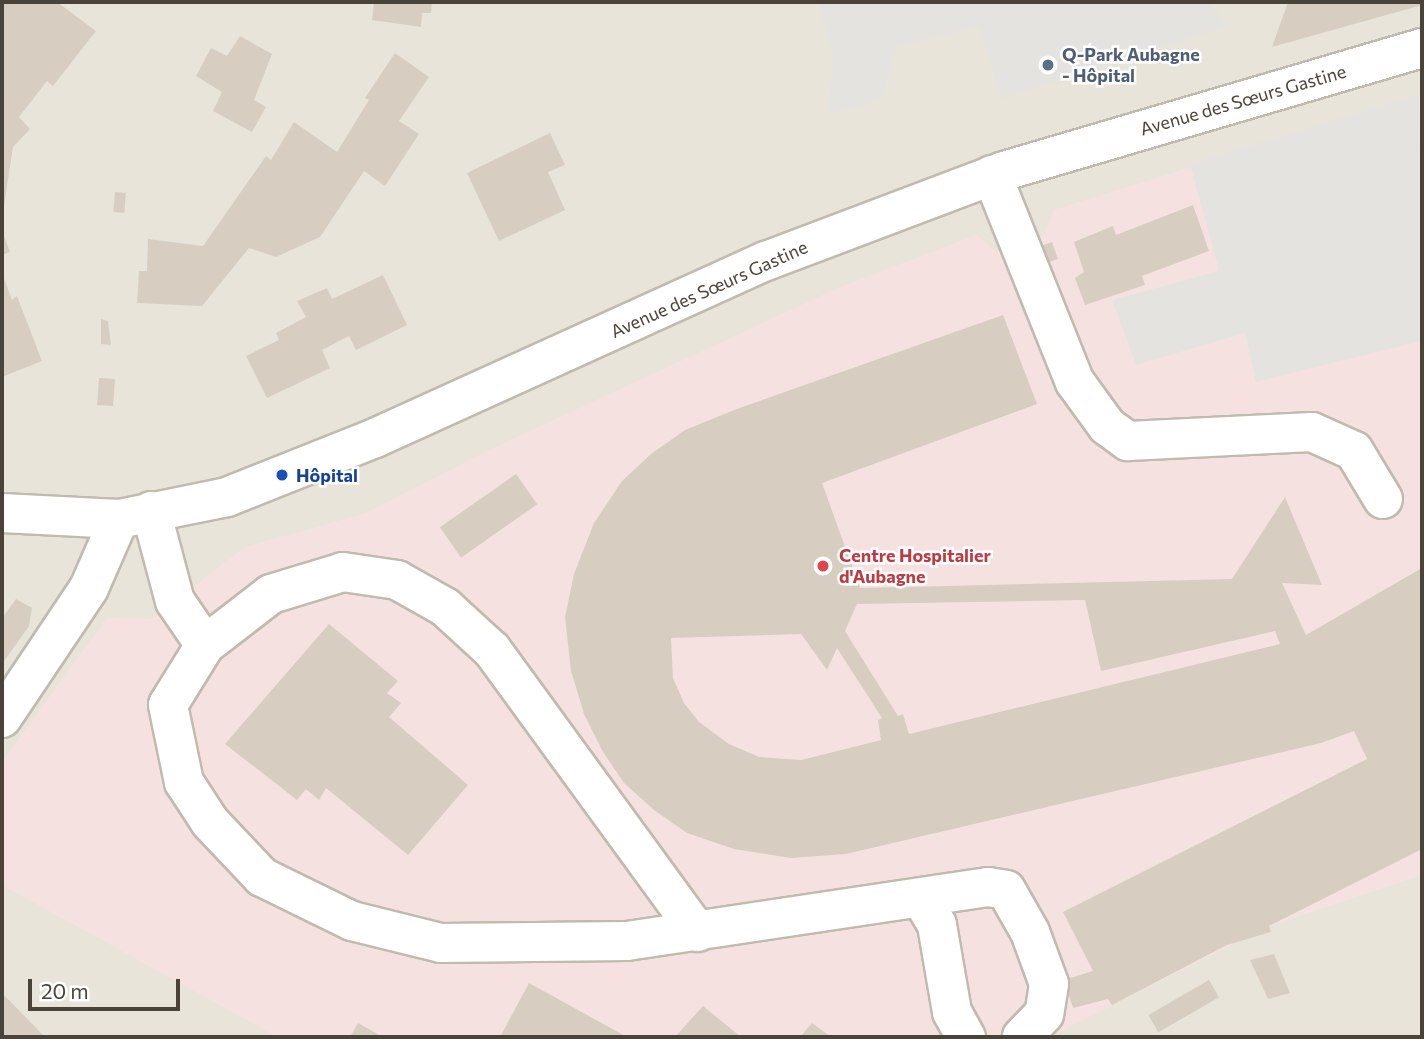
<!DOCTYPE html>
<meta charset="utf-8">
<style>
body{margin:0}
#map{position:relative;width:1424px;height:1039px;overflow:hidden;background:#f6f2ec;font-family:Commissioner,sans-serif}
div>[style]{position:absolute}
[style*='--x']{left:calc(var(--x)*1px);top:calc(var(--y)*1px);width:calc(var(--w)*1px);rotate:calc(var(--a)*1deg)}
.residential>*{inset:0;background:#e9e4da;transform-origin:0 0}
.medical>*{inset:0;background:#f5e2e0}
.parking>*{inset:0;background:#e5e3e0}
.building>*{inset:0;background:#d7cec1;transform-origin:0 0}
.roads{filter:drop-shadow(2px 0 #c1baae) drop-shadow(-2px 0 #c1baae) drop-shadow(0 2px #c1baae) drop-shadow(0 -2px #c1baae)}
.minor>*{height:38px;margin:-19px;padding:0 19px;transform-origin:19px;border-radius:19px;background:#fff}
.dots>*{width:19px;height:19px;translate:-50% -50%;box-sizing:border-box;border:4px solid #fff;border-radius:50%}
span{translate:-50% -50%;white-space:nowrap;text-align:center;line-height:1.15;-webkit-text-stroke:5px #fff;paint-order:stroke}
.service-label{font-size:18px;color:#4e5e75;font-weight:700}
.left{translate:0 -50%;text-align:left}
.street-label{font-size:18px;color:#4a4339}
.transit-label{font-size:18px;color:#164399;font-weight:700}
.health-label{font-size:18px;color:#be3a42;font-weight:700}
.frame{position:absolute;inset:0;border:4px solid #4a4339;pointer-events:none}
.scale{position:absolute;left:28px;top:979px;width:152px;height:32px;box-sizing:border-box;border:4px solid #4a4339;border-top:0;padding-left:9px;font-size:21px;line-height:24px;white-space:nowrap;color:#4a4339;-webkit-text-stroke:5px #fff;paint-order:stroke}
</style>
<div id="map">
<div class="residential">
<i style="left:2px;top:2px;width:1420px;height:1035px"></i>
</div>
<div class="medical">
<i style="clip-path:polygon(1422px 95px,1422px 875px,1269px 926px,1049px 1037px,278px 1037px,2px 885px,2px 762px,107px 618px,152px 619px,245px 547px,366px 513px,487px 451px,836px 289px,976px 235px,997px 252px,1045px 235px,1054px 210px)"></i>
</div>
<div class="parking">
<i style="clip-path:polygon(817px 2px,1209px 2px,1228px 26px,1001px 99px,979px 27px,897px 47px,882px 99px,828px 115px,833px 54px)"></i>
<i style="clip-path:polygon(1419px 94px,1422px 341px,1256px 382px,1245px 333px,1136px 365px,1112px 300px,1219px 271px,1190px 164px)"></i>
</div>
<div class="building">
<i style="clip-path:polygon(2px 2px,57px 2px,96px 31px,53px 86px,47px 81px,19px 117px,30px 129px,13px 147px,3px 212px)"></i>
<i style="clip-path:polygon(374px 2px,432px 2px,431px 13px,422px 13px,421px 27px,372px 20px)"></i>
<i style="clip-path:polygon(1288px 2px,1422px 2px,1422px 5px,1272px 47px)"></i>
<i style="clip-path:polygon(240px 36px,272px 54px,254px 100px,266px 107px,252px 132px,213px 111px,222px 92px,196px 76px,211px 48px,227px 56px)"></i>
<i style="clip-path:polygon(395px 53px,429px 77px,399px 121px,419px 134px,385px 186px,364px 171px,320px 237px,276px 257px,249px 248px,202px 306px,137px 303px,139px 271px,147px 271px,148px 239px,203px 246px,266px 156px,271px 160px,294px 122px,337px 152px,369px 100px,365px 98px)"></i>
<i style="clip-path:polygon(550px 133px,565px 165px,548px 172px,565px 210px,499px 241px,467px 173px)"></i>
<i style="left:115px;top:192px;width:11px;height:20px;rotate:5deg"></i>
<i style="clip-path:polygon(1193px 205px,1209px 251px,1142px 276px,1145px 285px,1085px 305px,1075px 278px,1084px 272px,1074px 242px,1113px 226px,1116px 235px)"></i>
<i style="clip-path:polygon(2px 230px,10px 252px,2px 255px)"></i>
<i style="left:1052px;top:242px;width:18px;height:13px;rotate:71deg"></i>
<i style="clip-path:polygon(2px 273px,12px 300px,17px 296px,42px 361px,2px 377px)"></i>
<i style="clip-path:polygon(383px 275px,407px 325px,356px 350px,349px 336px,322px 350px,330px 368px,267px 398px,246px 356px,279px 340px,276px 333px,306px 317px,297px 301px,327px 288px,332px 299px)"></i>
<i style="clip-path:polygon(evenodd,1003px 315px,1037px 404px,822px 483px,860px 588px,1232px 579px,1285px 497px,1322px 585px,1282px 583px,1306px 635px,1422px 568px,1422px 849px,1269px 926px,1271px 932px,1227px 945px,1112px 1005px,1108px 999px,1073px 1008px,1064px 980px,1093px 971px,1063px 912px,1367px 759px,1354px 731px,1321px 743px,846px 854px,791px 858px,734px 849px,687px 833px,654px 810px,624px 783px,603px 752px,584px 714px,571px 671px,565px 617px,574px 574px,594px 523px,622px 481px,651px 454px,685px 430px,734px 410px,1003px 315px,1085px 600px,1101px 671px,1275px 631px,1280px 644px,909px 734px,903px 714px,898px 716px,845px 631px,857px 604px,1085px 600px,1003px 315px,801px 634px,827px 670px,837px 648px,882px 718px,878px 720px,881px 740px,801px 760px,759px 757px,729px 744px,699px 722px,684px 703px,673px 678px,671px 638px,801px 634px)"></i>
<i style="clip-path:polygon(101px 319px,108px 321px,111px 345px,101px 344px)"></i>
<i style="left:99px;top:378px;width:16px;height:27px;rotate:4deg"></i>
<i style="left:516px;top:474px;width:37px;height:93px;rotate:55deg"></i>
<i style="clip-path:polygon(16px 599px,32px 608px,29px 626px,2px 664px,2px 618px)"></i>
<i style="clip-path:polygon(329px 624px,398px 681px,387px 693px,401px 703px,389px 717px,468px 785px,408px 855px,326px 788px,319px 800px,306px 789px,297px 800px,225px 744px)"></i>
<i style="clip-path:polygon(1274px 954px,1290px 993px,1268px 999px,1250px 960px)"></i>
<i style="left:1209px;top:980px;width:20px;height:70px;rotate:60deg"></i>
<i style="clip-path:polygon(529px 983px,627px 1037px,500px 1037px)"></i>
<i style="clip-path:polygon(2px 993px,45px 1037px,2px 1037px)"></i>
<i style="clip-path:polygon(703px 1006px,741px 1037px,675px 1037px)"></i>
<i style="clip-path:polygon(358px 1023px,383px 1037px,350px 1037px)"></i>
<i style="clip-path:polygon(812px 1023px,831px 1037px,800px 1037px)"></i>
</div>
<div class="roads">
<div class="minor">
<i style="--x:992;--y:175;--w:223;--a:68.2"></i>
<i style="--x:1075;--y:382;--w:54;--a:54"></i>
<i style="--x:1107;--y:426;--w:26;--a:36"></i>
<i style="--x:1128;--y:441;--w:184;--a:-2.8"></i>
<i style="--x:1312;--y:432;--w:46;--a:24.3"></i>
<i style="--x:1354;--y:451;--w:56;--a:58.9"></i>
<i style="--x:151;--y:511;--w:93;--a:75.1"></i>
<i style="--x:175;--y:601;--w:53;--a:55.7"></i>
<i style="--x:205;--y:645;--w:70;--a:121.7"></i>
<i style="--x:168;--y:705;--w:79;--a:78.3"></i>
<i style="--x:184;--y:782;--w:48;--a:57"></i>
<i style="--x:210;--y:822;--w:76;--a:46.6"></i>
<i style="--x:262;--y:877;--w:100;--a:26.1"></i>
<i style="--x:352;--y:921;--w:92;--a:13.9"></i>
<i style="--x:441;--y:943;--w:186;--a:-0.6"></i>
<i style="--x:627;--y:941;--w:365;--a:-8.5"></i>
<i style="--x:988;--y:887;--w:18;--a:9"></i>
<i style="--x:1006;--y:890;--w:48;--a:60.3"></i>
<i style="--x:1030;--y:932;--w:55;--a:69.9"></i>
<i style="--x:1049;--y:984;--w:30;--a:99"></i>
<i style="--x:1044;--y:1014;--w:32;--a:134"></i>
<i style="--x:2;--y:513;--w:117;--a:2.9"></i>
<i style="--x:119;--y:519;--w:110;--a:-11.5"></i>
<i style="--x:227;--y:497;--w:159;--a:-21.7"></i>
<i style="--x:375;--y:438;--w:429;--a:-24.4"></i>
<i style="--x:766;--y:261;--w:254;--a:-20.7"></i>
<i style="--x:1004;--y:171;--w:436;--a:-16.4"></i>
<i style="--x:205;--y:645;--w:83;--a:-37.7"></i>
<i style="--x:271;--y:594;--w:75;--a:-17"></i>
<i style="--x:343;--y:572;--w:55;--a:8.4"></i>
<i style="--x:397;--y:580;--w:55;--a:29.4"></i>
<i style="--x:445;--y:607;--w:64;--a:42.5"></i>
<i style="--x:492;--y:650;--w:349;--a:53.9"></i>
<i style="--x:2;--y:718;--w:156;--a:-56.2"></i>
<i style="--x:89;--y:588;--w:75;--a:-66.5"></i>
<i style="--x:921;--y:898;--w:31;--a:59"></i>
<i style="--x:937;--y:925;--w:88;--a:80.2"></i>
<i style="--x:952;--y:1012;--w:29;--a:61"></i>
</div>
</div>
<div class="dots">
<i style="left:1048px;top:65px;background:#5c6f8a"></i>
<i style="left:282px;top:475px;background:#1a4fb4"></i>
<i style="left:823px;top:566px;background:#e0444e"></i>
</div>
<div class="service-label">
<span class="left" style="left:1062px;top:65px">Q-Park Aubagne<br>- Hôpital</span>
</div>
<div class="street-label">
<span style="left:1243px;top:100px;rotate:-16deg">Avenue des Sœurs Gastine</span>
<span style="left:709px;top:289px;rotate:-24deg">Avenue des Sœurs Gastine</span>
</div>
<div class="transit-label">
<span class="left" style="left:296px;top:475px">Hôpital</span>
</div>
<div class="health-label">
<span class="left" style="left:839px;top:566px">Centre Hospitalier<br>d'Aubagne</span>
</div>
<div class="frame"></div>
<div class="scale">20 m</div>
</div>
